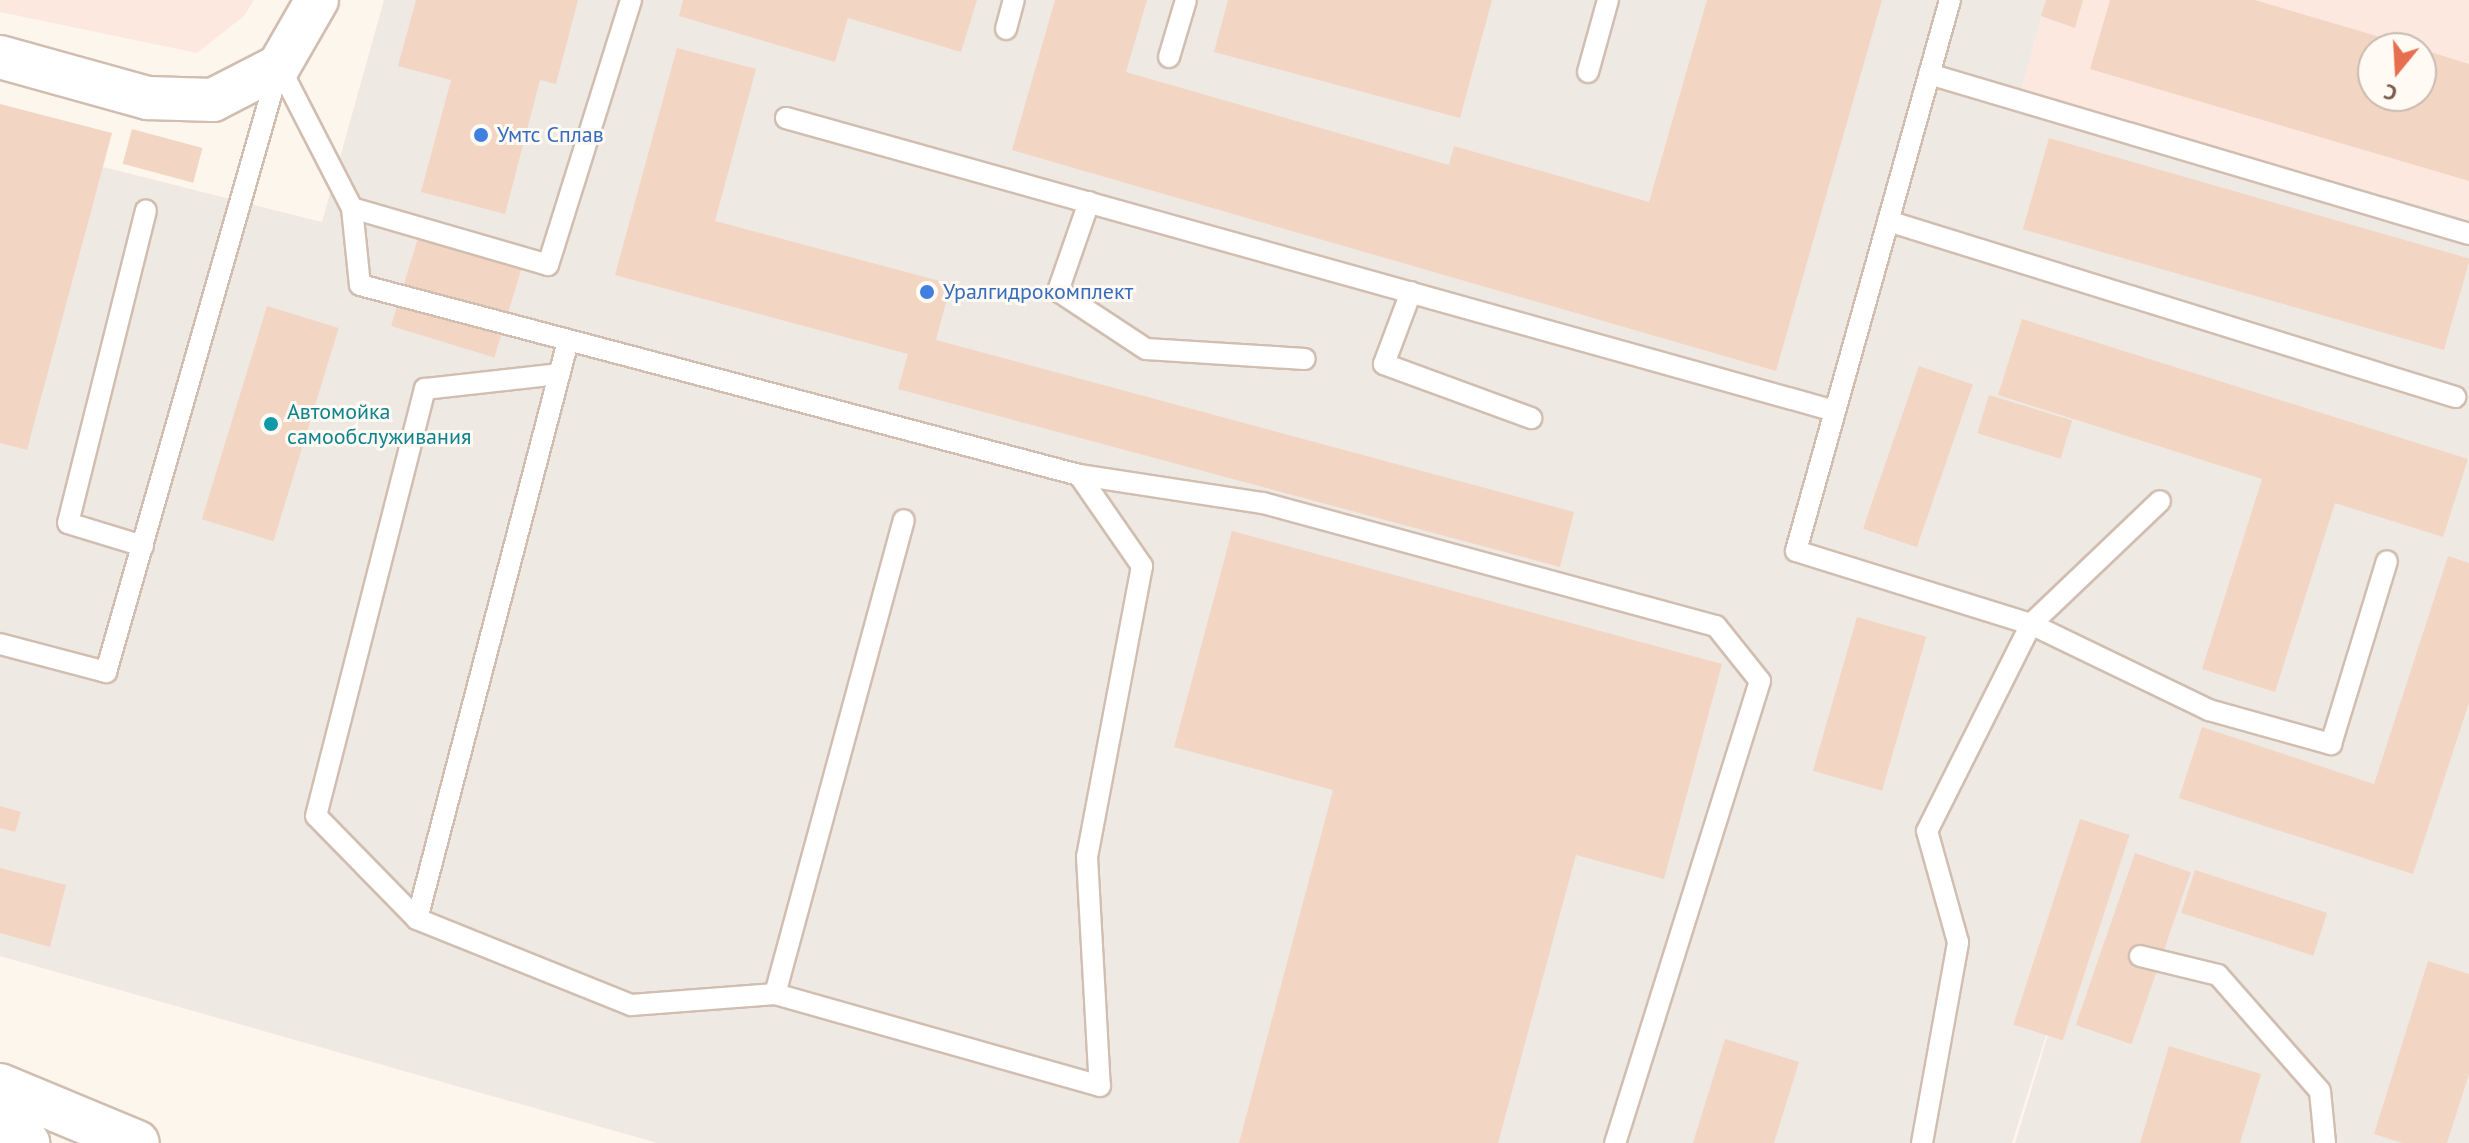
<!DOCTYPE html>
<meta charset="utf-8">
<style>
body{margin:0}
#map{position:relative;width:2469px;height:1143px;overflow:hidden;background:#fdf6ec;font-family:"PT Sans",sans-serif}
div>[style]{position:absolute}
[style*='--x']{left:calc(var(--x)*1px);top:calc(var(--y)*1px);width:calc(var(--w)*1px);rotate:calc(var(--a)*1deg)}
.commercial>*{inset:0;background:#fde8e0}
.industrial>*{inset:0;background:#efe9e4}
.building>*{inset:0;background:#f3d5c3;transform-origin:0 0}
.roads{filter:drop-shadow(2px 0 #d1beb0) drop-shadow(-2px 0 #d1beb0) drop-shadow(0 2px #d1beb0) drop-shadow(0 -2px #d1beb0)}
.lane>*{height:20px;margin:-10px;padding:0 10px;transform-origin:10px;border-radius:10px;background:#fff}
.street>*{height:42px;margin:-21px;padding:0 21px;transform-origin:21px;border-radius:21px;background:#fff}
.secondary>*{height:44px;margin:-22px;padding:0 22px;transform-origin:22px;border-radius:22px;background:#fff}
.dots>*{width:22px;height:22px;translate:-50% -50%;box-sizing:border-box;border:4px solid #fffaf3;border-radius:50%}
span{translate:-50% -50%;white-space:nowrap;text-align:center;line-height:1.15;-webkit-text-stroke:6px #fffaf3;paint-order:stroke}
.shop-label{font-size:22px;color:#366cbe}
.left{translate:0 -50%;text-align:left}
.culture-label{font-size:22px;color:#0d838f}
.north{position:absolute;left:2357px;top:32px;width:80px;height:80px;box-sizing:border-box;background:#fffaf3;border:2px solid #cabbb1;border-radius:50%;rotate:198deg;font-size:22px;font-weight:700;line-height:32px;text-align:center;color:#7a5c4d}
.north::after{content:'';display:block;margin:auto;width:28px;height:36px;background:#e76f51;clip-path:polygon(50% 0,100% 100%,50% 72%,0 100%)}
</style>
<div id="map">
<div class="commercial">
<i style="clip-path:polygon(0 0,254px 0,244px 16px,197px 53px,0 12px)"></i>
<i style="clip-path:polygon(evenodd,2046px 0,2469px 0,2469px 219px,2021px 91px,2046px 0,2373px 48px,2421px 48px,2421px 96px,2373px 96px,2373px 48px)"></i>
</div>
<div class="industrial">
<i style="clip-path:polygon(384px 0,2046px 0,2021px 91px,2469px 219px,2469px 1143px,2015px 1143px,2088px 903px,2012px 1143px,657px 1143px,0 956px,0 141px,322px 222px)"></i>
</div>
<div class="building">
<i style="clip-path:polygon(416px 0,578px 0,556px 84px,540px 80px,505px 214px,421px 192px,451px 80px,398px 66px)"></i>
<i style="clip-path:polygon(683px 0,977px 0,961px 52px,848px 18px,835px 62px,679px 16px)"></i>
<i style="clip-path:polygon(1055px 0,1147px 0,1126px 72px,1449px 165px,1454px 146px,1649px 202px,1707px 0,1882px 0,1776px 371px,1012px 150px)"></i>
<i style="clip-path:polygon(1228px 0,1492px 0,1460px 118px,1214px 52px)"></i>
<i style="clip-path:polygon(2046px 0,2083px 0,2075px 28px,2041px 16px)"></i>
<i style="clip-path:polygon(2110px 0,2255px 0,2414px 47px,2373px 48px,2373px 96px,2421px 96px,2421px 49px,2469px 64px,2469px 181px,2090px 69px)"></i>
<i style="clip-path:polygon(677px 48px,756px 69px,715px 221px,951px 284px,936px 340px,1574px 512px,1560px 567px,898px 389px,908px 354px,615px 275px)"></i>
<i style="clip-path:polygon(0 104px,112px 133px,27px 450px,0 443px)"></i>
<i style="left:132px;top:129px;width:73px;height:36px;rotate:15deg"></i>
<i style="left:2049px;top:138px;width:438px;height:95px;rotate:16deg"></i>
<i style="left:418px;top:238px;width:108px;height:92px;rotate:17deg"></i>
<i style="left:267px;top:306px;width:75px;height:223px;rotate:17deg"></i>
<i style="clip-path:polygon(2022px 319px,2468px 459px,2443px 537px,2335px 503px,2275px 692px,2202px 669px,2262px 479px,1998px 395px)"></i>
<i style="left:1919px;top:366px;width:57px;height:172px;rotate:19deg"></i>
<i style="left:1989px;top:395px;width:87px;height:40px;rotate:17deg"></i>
<i style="clip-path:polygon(1232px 531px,1722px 664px,1664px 879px,1576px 855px,1498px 1143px,1239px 1143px,1333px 790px,1174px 747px)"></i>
<i style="clip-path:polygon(2448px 556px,2469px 563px,2469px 703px,2413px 874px,2179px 798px,2202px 727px,2374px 784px)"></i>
<i style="left:1857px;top:617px;width:72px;height:160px;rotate:16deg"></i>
<i style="clip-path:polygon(0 806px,21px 812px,15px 832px,0 828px)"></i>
<i style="left:2080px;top:819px;width:52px;height:216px;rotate:18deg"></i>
<i style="left:2135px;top:853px;width:59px;height:182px;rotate:19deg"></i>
<i style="clip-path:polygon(0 868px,66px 885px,50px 947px,0 933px)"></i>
<i style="left:2195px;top:870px;width:139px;height:45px;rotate:18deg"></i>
<i style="clip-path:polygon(2428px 961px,2469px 974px,2469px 1074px,2447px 1143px,2402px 1143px,2374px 1134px)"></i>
<i style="clip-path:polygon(1725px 1039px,1799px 1062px,1774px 1143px,1693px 1143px)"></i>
<i style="clip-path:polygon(2169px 1046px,2261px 1074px,2240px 1143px,2140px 1143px)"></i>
</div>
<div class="roads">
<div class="lane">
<i style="--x:1950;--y:0;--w:572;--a:105.62"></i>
<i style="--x:1796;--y:551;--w:246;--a:17.3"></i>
<i style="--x:2031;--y:624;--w:198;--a:25.8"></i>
<i style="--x:2209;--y:710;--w:127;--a:15.6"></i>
<i style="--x:2331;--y:744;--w:191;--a:-73"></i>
<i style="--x:1006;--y:29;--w:30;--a:-75"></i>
<i style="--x:1169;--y:57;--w:59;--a:-73.4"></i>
<i style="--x:279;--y:66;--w:160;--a:62.8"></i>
<i style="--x:352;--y:208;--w:204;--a:16.2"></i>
<i style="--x:548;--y:265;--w:278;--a:-72.6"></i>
<i style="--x:1588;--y:72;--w:75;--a:-74.5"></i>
<i style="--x:1929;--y:74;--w:563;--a:16.5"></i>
<i style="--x:786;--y:118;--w:1089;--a:15.61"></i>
<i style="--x:1089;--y:202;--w:94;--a:109.2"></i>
<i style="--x:1058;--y:291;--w:105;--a:33.4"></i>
<i style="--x:1146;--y:349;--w:159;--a:3.6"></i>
<i style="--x:352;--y:208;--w:77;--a:84.1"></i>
<i style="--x:360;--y:285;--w:744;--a:14.8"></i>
<i style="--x:1079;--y:475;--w:111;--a:55.3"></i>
<i style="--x:1142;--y:566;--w:296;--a:100.7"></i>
<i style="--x:1087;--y:857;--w:229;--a:86.8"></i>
<i style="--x:1100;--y:1086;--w:338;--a:-164.2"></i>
<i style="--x:775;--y:994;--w:144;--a:175.6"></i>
<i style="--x:631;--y:1005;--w:231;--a:-158.1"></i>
<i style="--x:417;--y:919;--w:597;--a:-75.36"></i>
<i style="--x:1888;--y:221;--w:594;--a:17.24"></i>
<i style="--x:1411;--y:292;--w:77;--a:110.6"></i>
<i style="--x:1384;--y:364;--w:157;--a:20.2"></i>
<i style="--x:1079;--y:475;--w:186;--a:8.7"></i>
<i style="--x:1263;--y:503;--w:469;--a:15.2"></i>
<i style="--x:1716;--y:626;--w:70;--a:51.3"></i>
<i style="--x:1760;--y:681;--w:484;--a:107.4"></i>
<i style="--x:143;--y:546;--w:78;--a:-163"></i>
<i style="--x:68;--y:523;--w:322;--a:-76"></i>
<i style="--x:0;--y:644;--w:110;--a:14.8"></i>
<i style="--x:106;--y:672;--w:626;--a:-74.05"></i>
<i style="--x:417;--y:919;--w:144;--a:-134.4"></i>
<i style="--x:316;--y:816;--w:441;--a:-75.7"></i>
<i style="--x:425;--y:389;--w:135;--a:-6.4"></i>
<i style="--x:2140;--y:956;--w:80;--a:13.7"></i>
<i style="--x:2218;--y:975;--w:154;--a:48.7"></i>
<i style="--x:2320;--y:1091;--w:52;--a:84.5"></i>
<i style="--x:775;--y:994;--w:491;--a:-74.8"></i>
<i style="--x:1922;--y:1143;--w:204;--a:-79.8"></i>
<i style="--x:1958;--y:942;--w:115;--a:-105.6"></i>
<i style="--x:1927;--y:831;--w:232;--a:-63.3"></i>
<i style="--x:2031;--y:624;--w:178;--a:-43.6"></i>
</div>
<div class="street">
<i style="--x:0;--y:57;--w:154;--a:15.5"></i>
<i style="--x:148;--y:98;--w:65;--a:1.8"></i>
<i style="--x:213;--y:100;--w:74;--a:-27.3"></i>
<i style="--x:279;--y:66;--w:76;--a:-60.1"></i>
</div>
<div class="secondary">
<i style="--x:0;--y:1086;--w:148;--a:22.6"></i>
<i style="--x:0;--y:1131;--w:30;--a:24"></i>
</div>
</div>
<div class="dots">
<i style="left:481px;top:135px;background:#3f7fe0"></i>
<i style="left:927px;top:292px;background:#3f7fe0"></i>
<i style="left:271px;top:424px;background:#0f9aa8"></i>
</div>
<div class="shop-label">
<span class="left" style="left:497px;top:135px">Умтс Сплав</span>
<span class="left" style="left:943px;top:292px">Уралгидрокомплект</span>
</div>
<div class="culture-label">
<span class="left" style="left:287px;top:424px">Автомойка<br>самообслуживания</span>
</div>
<div class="north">С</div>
</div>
